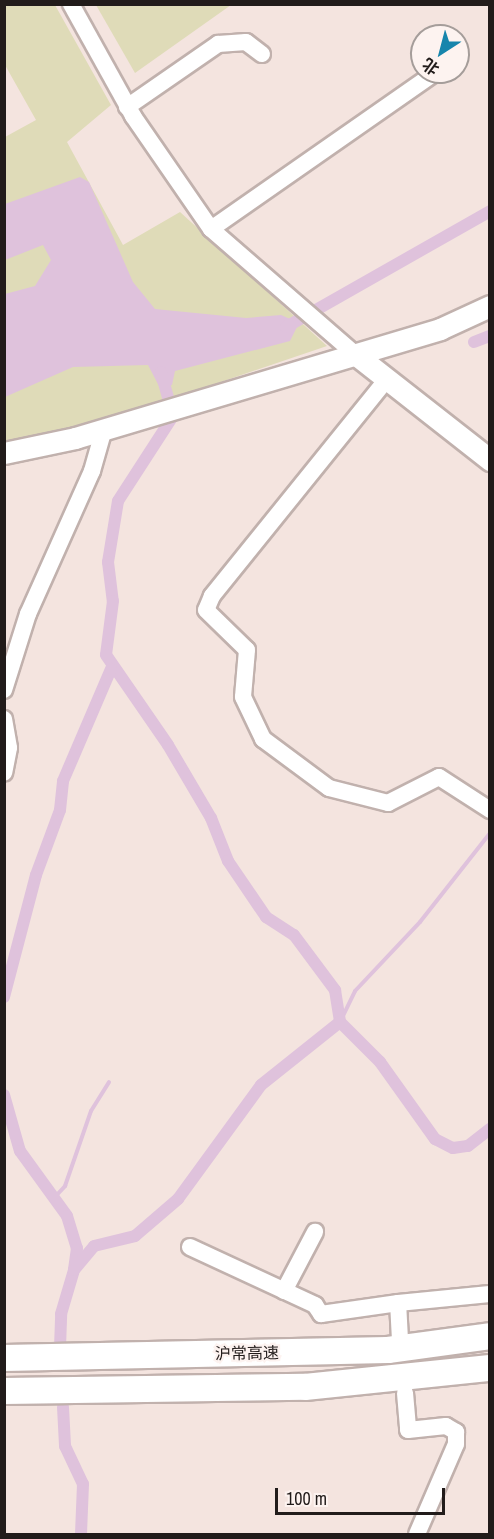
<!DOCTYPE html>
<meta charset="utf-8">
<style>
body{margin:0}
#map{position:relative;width:494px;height:1539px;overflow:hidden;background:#f4e4df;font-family:"Archivo Narrow","Noto Sans SC",sans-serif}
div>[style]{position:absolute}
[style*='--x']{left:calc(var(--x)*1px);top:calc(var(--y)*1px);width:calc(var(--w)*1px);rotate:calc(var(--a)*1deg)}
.green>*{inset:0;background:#dfdbb8}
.water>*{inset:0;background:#dfc2dc}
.stream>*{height:4px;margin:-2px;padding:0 2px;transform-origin:2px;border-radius:2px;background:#dfc2dc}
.canal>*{height:12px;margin:-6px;padding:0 6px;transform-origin:6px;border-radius:6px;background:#dfc2dc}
.roads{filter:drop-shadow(2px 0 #c1b1ad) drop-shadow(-2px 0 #c1b1ad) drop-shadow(0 2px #c1b1ad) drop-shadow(0 -2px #c1b1ad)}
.minor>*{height:16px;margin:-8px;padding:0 8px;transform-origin:8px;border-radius:8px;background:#fff}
.major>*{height:21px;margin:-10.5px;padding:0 10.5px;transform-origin:10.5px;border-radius:10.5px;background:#fff}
.highway>*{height:26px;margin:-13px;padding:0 13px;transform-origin:13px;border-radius:13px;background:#fff}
span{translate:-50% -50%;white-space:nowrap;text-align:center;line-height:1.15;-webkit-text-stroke:4.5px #fdf3f0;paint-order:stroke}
.street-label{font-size:16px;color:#211b1a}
.frame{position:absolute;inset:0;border:6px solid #211b1a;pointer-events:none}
.north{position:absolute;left:410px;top:24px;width:60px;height:60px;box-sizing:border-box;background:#fdf3f0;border:2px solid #a59d9a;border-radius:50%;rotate:216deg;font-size:16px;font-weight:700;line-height:24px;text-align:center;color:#211b1a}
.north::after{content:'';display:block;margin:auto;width:21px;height:27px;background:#1785ac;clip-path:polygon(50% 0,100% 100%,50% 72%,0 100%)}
.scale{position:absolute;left:275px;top:1488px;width:170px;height:27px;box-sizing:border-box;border:3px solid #211b1a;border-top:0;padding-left:8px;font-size:18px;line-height:21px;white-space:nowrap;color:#211b1a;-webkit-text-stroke:4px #fdf3f0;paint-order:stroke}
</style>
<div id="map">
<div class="green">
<i style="clip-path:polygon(4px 5px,55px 5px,111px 105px,67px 142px,123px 245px,180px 212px,327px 346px,115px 418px,5px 441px,5px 137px,36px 120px,5px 65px)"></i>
<i style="clip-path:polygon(96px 5px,231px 5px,135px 73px)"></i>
</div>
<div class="water">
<i style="clip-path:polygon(80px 177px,89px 182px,133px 282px,155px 309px,246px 318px,281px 315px,299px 323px,290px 341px,175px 371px,172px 385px,160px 388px,148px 365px,73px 367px,5px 397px,5px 294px,35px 286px,51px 260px,43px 245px,5px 260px,5px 204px)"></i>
</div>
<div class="stream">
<i style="--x:340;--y:1022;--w:34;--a:-64"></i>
<i style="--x:355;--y:991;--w:95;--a:-46.7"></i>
<i style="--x:420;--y:922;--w:113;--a:-51.8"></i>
<i style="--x:53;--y:1199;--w:18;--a:-47"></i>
<i style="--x:65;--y:1186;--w:79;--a:-70.9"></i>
<i style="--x:91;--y:1111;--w:34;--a:-58"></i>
</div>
<div class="canal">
<i style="--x:286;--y:327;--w:235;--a:-29.6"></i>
<i style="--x:474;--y:342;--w:17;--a:-21"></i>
<i style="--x:161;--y:372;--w:46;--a:74.7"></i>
<i style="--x:173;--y:416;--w:101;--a:122.9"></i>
<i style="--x:118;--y:501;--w:62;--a:99.3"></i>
<i style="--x:108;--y:562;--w:39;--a:83"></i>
<i style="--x:113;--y:601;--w:54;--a:97.4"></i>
<i style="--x:106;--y:655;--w:109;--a:55.4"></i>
<i style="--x:168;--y:745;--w:85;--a:59.5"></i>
<i style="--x:211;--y:818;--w:46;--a:68.4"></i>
<i style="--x:228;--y:861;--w:68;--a:55.8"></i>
<i style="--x:266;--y:917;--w:33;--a:33"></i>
<i style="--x:294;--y:935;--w:69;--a:53.3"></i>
<i style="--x:335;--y:990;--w:32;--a:81"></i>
<i style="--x:4;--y:997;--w:126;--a:-75.3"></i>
<i style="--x:36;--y:875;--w:69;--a:-69.7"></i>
<i style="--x:60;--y:810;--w:29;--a:-84"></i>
<i style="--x:63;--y:781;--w:122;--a:-66.8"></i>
<i style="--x:4;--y:1095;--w:58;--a:74.1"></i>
<i style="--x:20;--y:1151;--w:80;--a:54.1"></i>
<i style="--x:67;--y:1216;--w:34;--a:73"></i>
<i style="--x:77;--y:1248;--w:21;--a:98"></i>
<i style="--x:60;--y:1348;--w:34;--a:-88"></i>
<i style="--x:61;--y:1314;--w:46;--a:-73.5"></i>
<i style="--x:74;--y:1270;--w:31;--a:-50"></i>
<i style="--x:94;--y:1246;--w:42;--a:-13.7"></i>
<i style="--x:135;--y:1236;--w:57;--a:-40.7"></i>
<i style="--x:178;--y:1199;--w:141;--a:-53.9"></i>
<i style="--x:261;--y:1085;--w:101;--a:-38.6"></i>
<i style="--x:340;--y:1022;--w:57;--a:45"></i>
<i style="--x:380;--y:1062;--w:95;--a:54.5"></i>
<i style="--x:435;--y:1139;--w:20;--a:27"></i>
<i style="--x:453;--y:1148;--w:15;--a:-8"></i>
<i style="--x:468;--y:1146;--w:28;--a:-38"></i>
<i style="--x:63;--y:1407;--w:39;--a:87"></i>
<i style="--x:65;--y:1446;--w:42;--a:64.7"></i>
<i style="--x:83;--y:1484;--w:50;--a:92.3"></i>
</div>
<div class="roads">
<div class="minor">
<i style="--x:71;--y:4;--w:128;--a:61"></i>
<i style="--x:133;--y:116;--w:137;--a:55.4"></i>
<i style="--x:211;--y:229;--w:191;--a:41"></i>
<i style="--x:127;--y:107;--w:111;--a:-34.7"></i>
<i style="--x:218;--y:44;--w:28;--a:-4"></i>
<i style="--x:246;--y:42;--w:20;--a:37"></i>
<i style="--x:211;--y:229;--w:274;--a:-34.9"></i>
<i style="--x:387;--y:379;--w:279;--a:128.9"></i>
<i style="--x:212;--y:596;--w:15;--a:113"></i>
<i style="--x:206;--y:610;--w:57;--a:44.3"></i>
<i style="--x:247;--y:650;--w:47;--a:94.9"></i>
<i style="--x:243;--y:697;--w:47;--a:64.5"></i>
<i style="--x:263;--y:739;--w:82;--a:36.6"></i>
<i style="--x:329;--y:788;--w:61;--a:14.3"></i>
<i style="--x:388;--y:803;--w:57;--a:-27"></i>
<i style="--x:439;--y:777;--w:61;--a:32.9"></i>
<i style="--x:4;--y:690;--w:80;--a:-72.5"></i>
<i style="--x:28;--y:614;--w:157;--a:-65.9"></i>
<i style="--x:92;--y:471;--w:44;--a:-74.1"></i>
<i style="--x:4;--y:719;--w:29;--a:80"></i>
<i style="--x:9;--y:748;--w:25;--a:101"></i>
<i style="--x:190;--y:1247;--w:138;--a:24.9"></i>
<i style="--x:315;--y:1305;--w:11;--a:56"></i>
<i style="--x:321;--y:1314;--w:78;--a:-8.1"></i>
<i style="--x:284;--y:1291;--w:67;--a:-62.3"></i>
<i style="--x:400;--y:1340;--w:37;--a:-93"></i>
<i style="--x:398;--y:1303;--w:92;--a:-5.6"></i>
<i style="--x:405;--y:1393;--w:37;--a:85"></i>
<i style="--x:408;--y:1430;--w:38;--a:-6"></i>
<i style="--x:446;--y:1426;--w:12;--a:31"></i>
<i style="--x:456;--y:1432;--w:12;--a:90"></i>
<i style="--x:456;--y:1444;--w:98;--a:113.4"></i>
</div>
<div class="major">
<i style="--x:355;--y:354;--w:172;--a:38.1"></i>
<i style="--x:4;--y:453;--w:73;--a:-11.9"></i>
<i style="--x:75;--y:438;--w:381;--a:-16.6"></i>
<i style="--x:440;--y:329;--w:55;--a:-24.7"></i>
</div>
<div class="highway">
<i style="--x:4;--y:1358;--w:384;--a:-1.2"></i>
<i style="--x:388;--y:1350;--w:103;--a:-7.8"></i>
<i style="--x:4;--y:1391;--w:301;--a:-0.8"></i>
<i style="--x:305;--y:1387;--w:186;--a:-5.9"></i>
</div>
</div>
<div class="street-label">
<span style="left:247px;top:1353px;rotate:-1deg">沪常高速</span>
</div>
<div class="frame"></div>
<div class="north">北</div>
<div class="scale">100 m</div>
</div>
